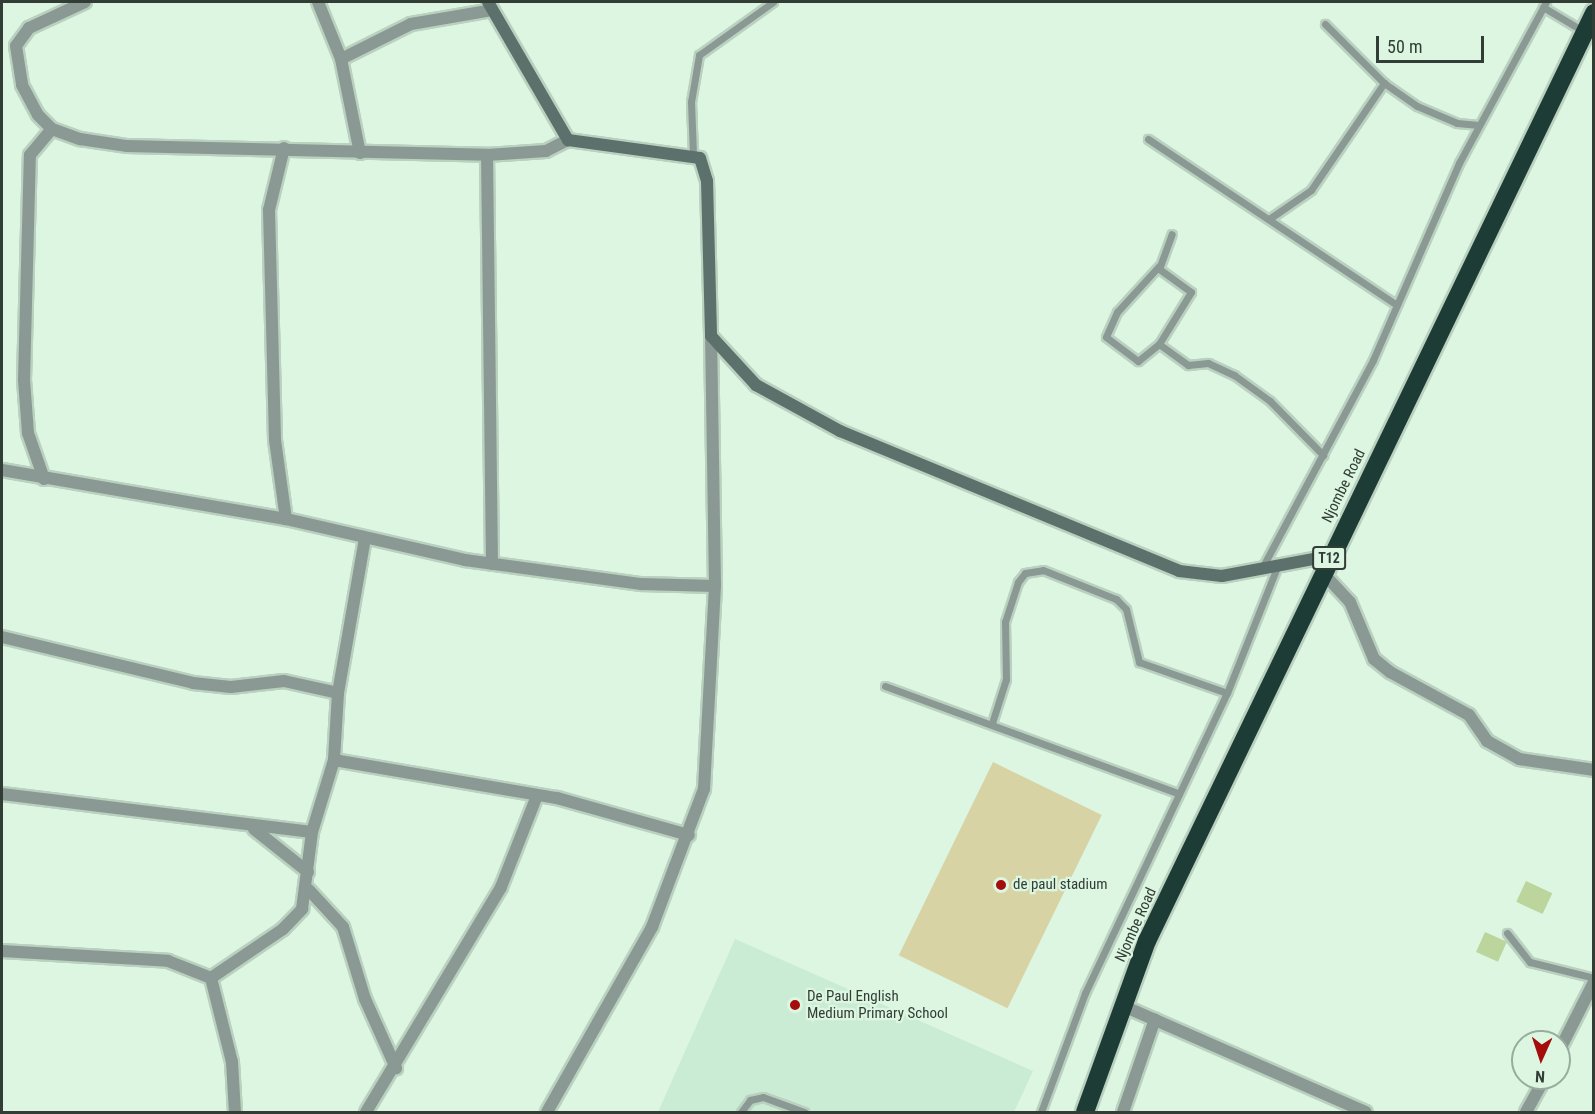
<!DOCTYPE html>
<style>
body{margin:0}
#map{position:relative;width:1595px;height:1114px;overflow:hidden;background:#dcf6e2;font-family:"Roboto Condensed",sans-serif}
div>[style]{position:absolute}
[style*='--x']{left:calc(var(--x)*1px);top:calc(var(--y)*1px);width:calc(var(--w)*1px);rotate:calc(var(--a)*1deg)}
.built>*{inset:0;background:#cbecd4}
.green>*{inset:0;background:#d7d3a5;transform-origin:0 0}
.building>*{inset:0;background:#bbd59d;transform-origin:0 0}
.roads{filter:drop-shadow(2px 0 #bad1bf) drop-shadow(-2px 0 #bad1bf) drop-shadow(0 2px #bad1bf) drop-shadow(0 -2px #bad1bf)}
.lane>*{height:7px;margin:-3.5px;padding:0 3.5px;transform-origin:3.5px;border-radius:3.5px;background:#8b9995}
.street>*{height:12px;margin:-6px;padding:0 6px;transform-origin:6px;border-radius:6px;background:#8b9995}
.secondary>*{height:12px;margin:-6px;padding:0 6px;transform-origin:6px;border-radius:6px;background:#5c716b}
.highway>*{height:18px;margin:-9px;padding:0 9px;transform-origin:9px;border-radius:9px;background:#1e3c36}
.dots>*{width:16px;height:16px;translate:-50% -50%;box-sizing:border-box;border:3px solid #dcf6e2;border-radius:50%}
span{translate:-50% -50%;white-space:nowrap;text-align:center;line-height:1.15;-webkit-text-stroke:4.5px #dcf6e2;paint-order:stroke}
.shield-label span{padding:2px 4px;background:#dcf6e2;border:2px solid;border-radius:4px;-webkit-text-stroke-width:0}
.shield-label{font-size:14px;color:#323d35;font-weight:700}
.street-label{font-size:15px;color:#323d35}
.poi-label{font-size:15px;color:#323d35}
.left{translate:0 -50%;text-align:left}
.frame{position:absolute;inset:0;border:3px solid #323d35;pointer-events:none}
.north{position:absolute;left:1511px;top:1030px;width:60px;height:60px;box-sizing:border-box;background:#dcf6e2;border:2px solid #98ac9d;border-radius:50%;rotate:183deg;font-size:16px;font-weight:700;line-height:24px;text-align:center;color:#323d35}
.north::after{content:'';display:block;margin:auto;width:21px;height:27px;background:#a40d0c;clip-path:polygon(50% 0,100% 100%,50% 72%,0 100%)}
.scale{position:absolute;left:1376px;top:36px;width:108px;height:27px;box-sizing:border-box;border:3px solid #323d35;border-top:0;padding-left:8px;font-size:18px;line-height:21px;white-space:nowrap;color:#323d35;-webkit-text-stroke:4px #dcf6e2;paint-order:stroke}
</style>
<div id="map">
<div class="built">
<i style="clip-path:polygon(735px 939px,1033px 1071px,1014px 1112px,658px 1112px)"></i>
</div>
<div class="green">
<i style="left:993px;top:762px;width:121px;height:215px;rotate:26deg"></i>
</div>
<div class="building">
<i style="left:1526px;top:881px;width:29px;height:23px;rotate:25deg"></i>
<i style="left:1485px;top:932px;width:24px;height:22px;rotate:24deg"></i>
</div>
<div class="roads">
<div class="lane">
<i style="--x:1543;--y:7;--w:49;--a:30.8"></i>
<i style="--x:1325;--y:24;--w:83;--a:45"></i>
<i style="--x:1384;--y:83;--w:40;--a:34.9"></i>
<i style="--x:1417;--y:106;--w:43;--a:23"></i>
<i style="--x:1457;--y:123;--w:22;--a:5"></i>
<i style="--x:1148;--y:139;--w:297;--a:33.7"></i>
<i style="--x:693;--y:154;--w:52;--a:-92.2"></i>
<i style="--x:691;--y:102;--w:48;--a:-80.3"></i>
<i style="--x:699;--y:55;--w:91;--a:-35.6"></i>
<i style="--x:1269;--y:219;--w:51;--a:-34.6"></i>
<i style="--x:1311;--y:190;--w:130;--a:-55.7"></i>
<i style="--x:1159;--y:266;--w:62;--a:132.4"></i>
<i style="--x:1117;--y:312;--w:27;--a:114"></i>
<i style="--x:1106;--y:337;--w:40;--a:37"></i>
<i style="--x:1138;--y:361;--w:27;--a:-39"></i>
<i style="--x:1159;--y:344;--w:36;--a:36"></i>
<i style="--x:1188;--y:365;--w:20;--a:-6"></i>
<i style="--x:1208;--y:363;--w:29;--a:25"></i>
<i style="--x:1234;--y:375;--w:44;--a:35.8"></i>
<i style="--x:1270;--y:401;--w:76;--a:45.5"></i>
<i style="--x:1159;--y:344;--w:61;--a:-58.4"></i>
<i style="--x:1191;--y:292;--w:39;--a:-144"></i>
<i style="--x:1159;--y:269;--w:37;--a:-70"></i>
<i style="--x:1262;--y:568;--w:236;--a:-61.9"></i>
<i style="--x:1373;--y:360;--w:215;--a:-66.4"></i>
<i style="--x:1459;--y:163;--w:183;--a:-61.6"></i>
<i style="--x:885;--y:686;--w:311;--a:20.1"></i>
<i style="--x:992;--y:723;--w:46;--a:-72.3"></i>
<i style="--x:1006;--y:679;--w:57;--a:-91"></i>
<i style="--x:1005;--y:622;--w:42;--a:-72"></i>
<i style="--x:1018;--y:582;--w:11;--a:-52"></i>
<i style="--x:1025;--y:573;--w:18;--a:-9"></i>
<i style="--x:1043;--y:570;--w:79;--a:21.7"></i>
<i style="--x:1116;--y:599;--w:14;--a:45"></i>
<i style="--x:1126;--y:609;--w:55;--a:76.2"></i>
<i style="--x:1139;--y:662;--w:93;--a:19.4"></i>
<i style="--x:1507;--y:933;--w:37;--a:52"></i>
<i style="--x:1530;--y:962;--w:66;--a:14"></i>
<i style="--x:741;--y:1112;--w:15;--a:-53"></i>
<i style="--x:750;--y:1100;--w:13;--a:-13"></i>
<i style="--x:763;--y:1097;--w:44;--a:20.1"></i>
<i style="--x:1041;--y:1112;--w:127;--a:-69.7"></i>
<i style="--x:1085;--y:993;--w:332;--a:-64.7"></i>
<i style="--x:1227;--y:693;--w:138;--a:-68.3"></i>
</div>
<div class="street">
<i style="--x:85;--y:2;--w:62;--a:155.1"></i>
<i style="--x:29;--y:28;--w:22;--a:126"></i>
<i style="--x:16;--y:46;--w:39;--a:81"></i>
<i style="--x:22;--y:85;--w:34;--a:62"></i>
<i style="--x:38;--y:115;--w:20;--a:45"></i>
<i style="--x:52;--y:129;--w:30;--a:20"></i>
<i style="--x:80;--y:139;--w:48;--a:8.5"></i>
<i style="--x:127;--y:146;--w:360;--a:1.4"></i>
<i style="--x:487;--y:155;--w:59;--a:-3.9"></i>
<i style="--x:546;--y:151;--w:25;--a:-27"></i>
<i style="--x:318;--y:2;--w:61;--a:68"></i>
<i style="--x:341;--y:59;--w:96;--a:78.6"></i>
<i style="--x:341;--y:59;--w:78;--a:-26.6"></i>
<i style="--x:411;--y:24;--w:82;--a:-9.8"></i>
<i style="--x:284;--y:148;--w:64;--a:103.6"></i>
<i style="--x:269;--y:210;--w:230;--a:88.5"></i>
<i style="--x:275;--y:440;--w:80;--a:82.1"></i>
<i style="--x:487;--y:155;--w:409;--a:89.3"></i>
<i style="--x:2;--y:470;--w:288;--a:9.8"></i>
<i style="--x:286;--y:519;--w:184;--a:12.9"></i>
<i style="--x:465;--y:560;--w:178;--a:7.8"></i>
<i style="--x:641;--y:584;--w:74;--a:1.5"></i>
<i style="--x:44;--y:479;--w:49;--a:-109.2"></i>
<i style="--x:28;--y:433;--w:53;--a:-94.3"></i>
<i style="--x:24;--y:380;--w:225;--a:-88.5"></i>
<i style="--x:30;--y:155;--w:34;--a:-50"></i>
<i style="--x:1322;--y:572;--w:41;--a:47"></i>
<i style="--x:1350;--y:602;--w:62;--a:67.2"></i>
<i style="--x:1374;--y:659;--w:21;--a:39"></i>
<i style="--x:1390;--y:672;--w:90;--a:28.6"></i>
<i style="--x:1469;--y:715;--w:32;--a:55"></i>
<i style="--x:1487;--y:741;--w:37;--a:29"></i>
<i style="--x:1519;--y:759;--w:76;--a:8.3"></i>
<i style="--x:2;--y:637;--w:196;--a:13.5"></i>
<i style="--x:193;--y:683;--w:38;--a:6"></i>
<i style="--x:231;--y:687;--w:53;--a:-6.5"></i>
<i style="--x:284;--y:681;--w:55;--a:12.5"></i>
<i style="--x:334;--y:760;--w:226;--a:9.7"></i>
<i style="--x:557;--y:798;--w:137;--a:15.7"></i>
<i style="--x:2;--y:794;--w:312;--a:7"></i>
<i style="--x:254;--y:829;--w:69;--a:38.5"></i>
<i style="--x:309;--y:890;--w:50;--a:47.4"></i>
<i style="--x:343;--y:927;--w:75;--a:73"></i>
<i style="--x:365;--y:999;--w:76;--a:65.8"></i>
<i style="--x:2;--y:951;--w:166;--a:3.4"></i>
<i style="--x:168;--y:961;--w:46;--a:21.6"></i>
<i style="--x:211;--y:978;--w:87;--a:76"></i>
<i style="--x:232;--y:1062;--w:50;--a:86.6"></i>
<i style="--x:211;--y:978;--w:87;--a:-34.2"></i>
<i style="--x:283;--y:929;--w:28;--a:-46"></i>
<i style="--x:302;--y:909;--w:78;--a:-82.6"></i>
<i style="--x:312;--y:832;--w:75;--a:-73"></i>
<i style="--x:334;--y:760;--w:67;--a:-86.6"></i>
<i style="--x:338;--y:693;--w:156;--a:-80.1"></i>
<i style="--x:1121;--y:1005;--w:267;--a:23.6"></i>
<i style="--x:1559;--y:1051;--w:77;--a:-63.1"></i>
<i style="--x:366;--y:1112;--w:262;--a:-59"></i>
<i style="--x:501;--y:887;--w:96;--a:-68.5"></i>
<i style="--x:547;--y:1112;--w:213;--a:-60.4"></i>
<i style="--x:652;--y:927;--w:147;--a:-69.4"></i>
<i style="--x:704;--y:789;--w:203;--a:-86.9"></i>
<i style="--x:715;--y:586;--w:250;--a:-90.9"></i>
<i style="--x:1123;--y:1112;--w:98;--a:-71"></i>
<i style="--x:1526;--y:1112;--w:39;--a:-61"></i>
</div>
<div class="secondary">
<i style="--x:488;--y:2;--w:160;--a:59.9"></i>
<i style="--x:568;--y:140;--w:133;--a:7.8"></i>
<i style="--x:700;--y:158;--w:24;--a:73"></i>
<i style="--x:707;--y:181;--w:155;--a:88.5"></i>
<i style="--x:711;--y:336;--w:67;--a:47.4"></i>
<i style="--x:756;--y:385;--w:96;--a:28.7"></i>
<i style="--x:840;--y:431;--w:367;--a:22.4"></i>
<i style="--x:1179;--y:571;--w:43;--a:6.6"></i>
<i style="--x:1222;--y:576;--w:110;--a:-10.5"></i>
</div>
<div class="highway">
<i style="--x:1085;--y:1112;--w:182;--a:-70.1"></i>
<i style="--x:1147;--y:941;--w:1030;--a:-64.28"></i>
</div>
</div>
<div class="dots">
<i style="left:1001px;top:885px;background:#a40d0c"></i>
<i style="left:795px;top:1005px;background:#a40d0c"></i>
</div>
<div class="shield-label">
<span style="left:1329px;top:558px">T12</span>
</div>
<div class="street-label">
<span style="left:1344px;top:486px;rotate:-64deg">Njombe Road</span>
<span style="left:1136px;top:925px;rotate:-66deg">Njombe Road</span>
</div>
<div class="poi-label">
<span class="left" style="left:1013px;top:885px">de paul stadium</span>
<span class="left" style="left:807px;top:1005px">De Paul English<br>Medium Primary School</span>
</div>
<div class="frame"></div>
<div class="north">N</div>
<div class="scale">50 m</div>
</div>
